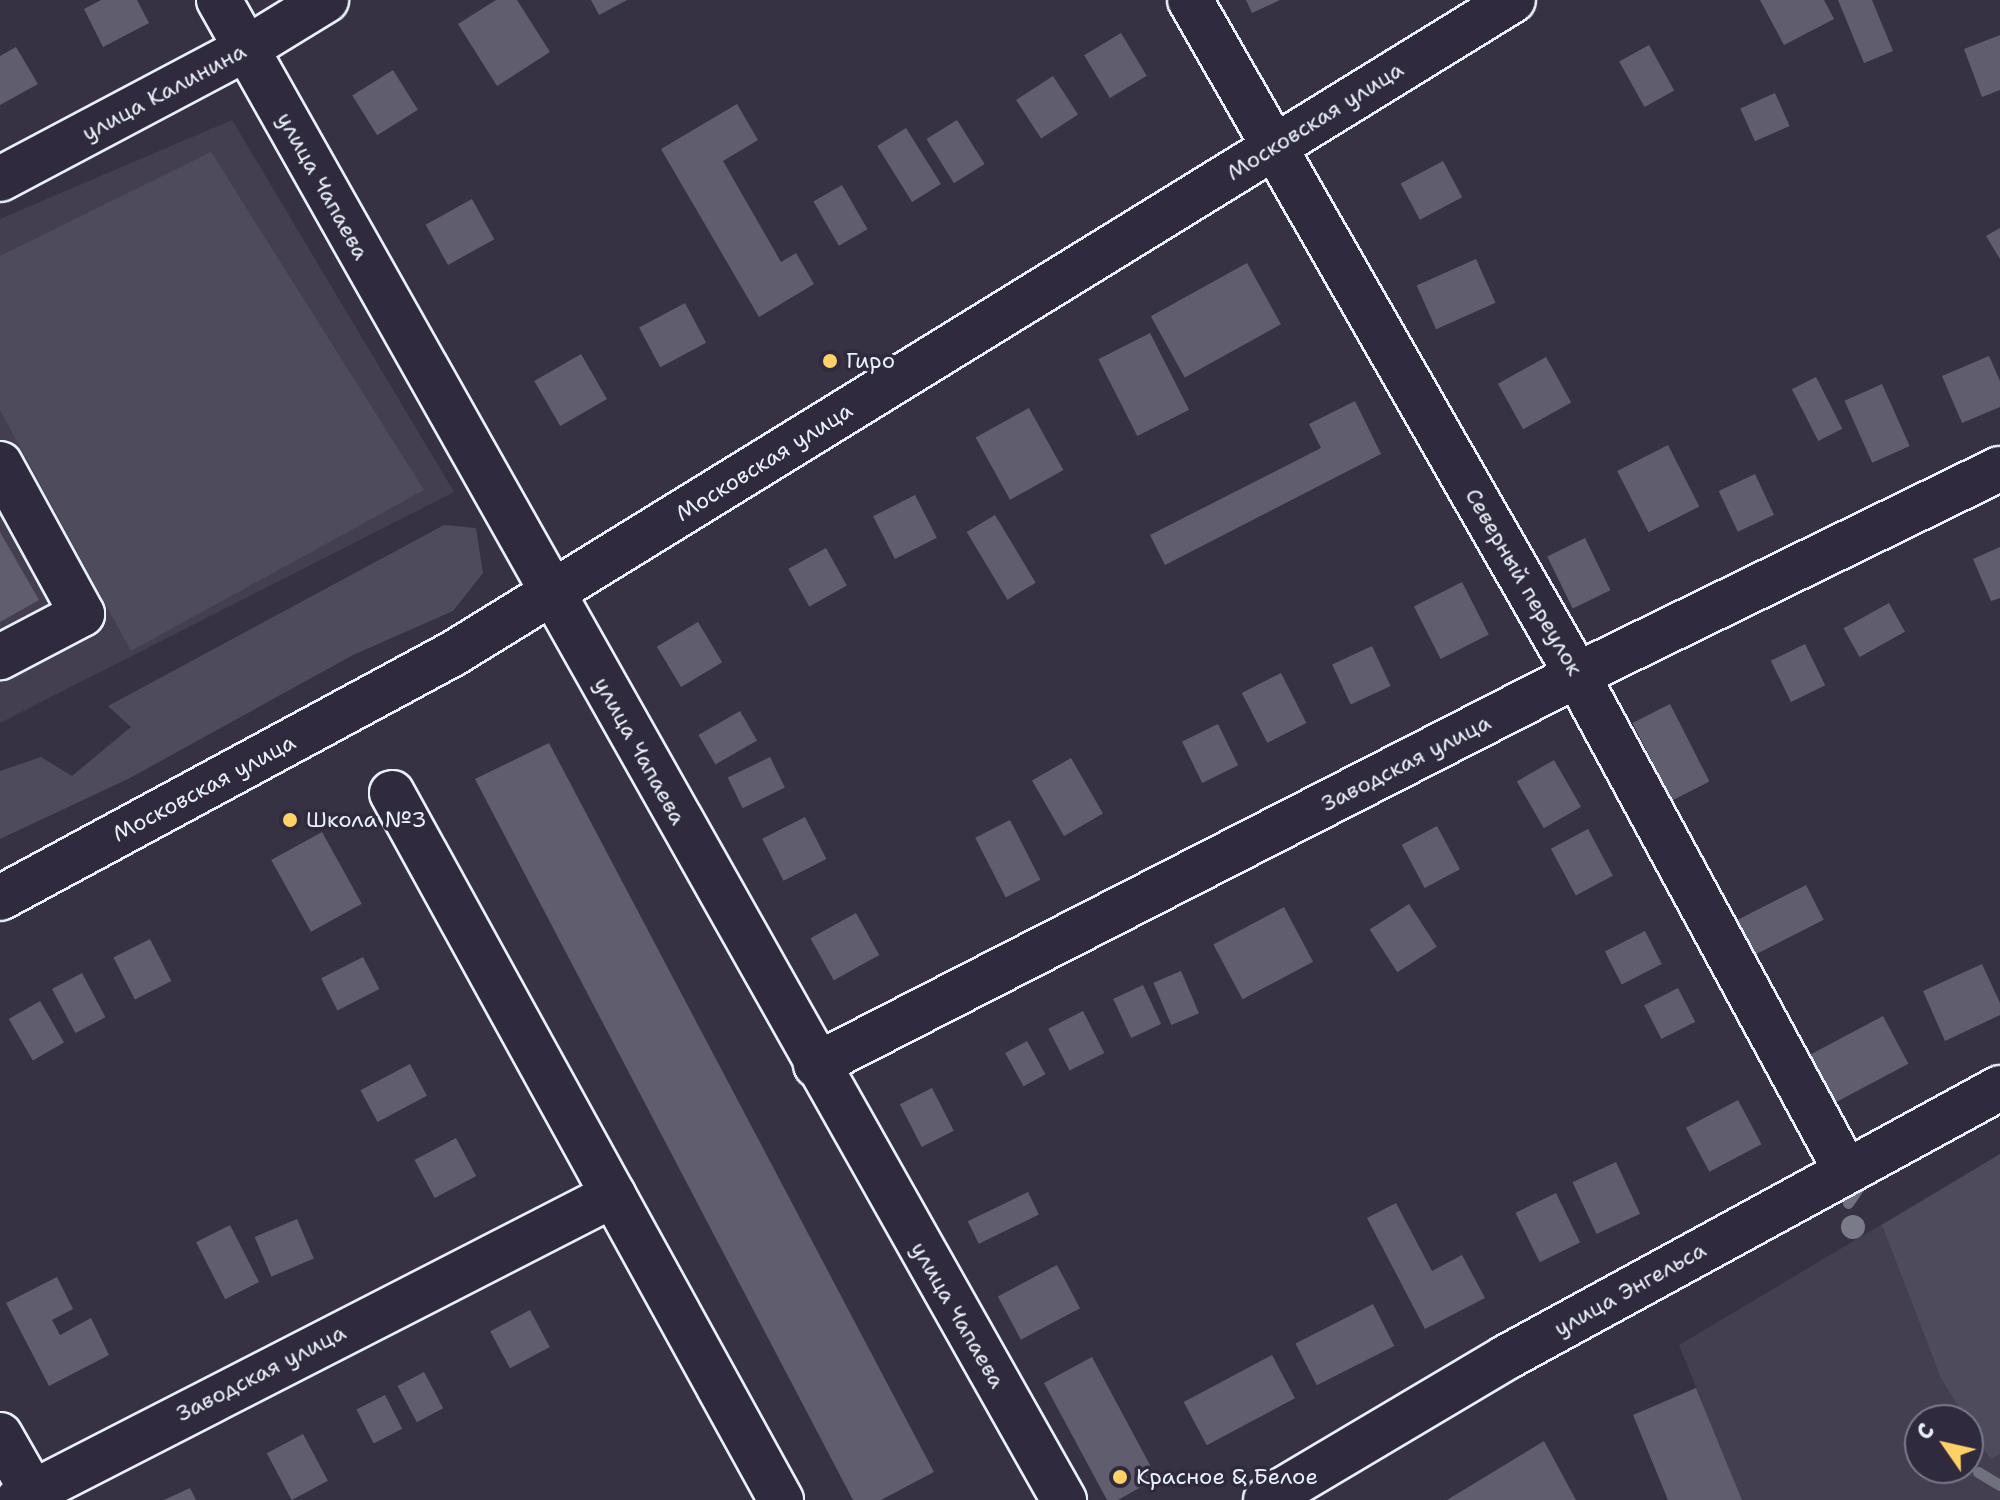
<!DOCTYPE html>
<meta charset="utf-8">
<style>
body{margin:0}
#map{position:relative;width:2000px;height:1500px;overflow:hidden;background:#363244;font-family:"Shantell Sans",sans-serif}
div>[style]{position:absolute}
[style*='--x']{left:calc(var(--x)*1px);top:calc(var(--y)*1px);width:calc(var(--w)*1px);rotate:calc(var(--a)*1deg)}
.built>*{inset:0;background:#433f51}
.green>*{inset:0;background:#4d4b5c}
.stream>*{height:11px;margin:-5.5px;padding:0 5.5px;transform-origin:5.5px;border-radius:5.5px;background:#70717f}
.building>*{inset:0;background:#605e6e;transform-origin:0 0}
.roads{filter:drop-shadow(2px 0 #e8f1f8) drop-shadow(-2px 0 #e8f1f8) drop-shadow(0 2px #e8f1f8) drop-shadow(0 -2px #e8f1f8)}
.minor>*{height:44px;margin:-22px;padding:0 22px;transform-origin:22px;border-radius:22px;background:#2f2a3d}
.major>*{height:44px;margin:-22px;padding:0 22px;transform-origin:22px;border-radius:22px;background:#2f2a3d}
.trees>*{width:24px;height:24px;margin:-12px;border-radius:50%;background:#7a7b89}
.dots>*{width:22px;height:22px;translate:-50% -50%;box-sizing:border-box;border:4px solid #2f2a3d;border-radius:50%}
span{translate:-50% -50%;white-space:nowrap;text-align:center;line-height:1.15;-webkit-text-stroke:7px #2f2a3d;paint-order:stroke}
.street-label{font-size:22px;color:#e8f1f8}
.poi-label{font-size:22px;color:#e8f1f8}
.left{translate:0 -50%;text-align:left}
.north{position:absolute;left:1904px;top:1404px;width:80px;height:80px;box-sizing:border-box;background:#2f2a3d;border:2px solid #797a88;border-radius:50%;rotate:304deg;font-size:22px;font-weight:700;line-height:32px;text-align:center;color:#e8f1f8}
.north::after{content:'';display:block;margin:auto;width:28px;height:36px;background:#ffd166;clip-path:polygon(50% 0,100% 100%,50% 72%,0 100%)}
</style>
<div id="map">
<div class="built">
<i style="clip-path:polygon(232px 120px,454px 492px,0 723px,0 219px)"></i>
<i style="clip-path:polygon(evenodd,2000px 1154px,2000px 1500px,1742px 1500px,1679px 1345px,2000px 1154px,1920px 1420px,1968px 1420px,1968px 1468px,1920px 1468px,1920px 1420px)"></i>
</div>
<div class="green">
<i style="clip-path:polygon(211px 152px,424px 490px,131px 651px,0 410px,0 256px)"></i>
<i style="clip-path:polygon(444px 525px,476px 528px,483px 573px,453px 611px,353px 655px,130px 778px,0 839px,0 771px,41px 757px,72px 776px,131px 727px,108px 706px)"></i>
<i style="clip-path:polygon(2000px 1154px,2000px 1454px,1990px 1459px,1941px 1378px,1882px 1225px)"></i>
</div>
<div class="stream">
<i style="--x:1848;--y:1203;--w:25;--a:-56"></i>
<i style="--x:1978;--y:1472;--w:26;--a:31"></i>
</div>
<div class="building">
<i style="clip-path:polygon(101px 0,137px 0,149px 23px,103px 47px,84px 9px)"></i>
<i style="clip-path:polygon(496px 0,517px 0,550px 52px,497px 86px,458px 24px)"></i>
<i style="clip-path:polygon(591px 0,627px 0,599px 15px)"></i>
<i style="clip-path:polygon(1246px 0,1280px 0,1252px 13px)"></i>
<i style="clip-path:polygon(1760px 0,1824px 0,1834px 19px,1784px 45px)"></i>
<i style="clip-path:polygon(1838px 0,1872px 0,1893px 51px,1864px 63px)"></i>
<i style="left:1121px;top:33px;width:50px;height:43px;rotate:59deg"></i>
<i style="clip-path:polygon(2000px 35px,2000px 90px,1982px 97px,1964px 49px)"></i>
<i style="left:1649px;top:45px;width:52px;height:34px;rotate:61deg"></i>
<i style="clip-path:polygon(16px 47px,38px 84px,0 105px,0 56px)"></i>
<i style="left:393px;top:70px;width:47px;height:48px;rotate:58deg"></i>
<i style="left:1053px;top:76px;width:46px;height:44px;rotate:57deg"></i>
<i style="left:1775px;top:93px;width:36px;height:38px;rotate:66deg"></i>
<i style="clip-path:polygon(737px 104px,758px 140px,723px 161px,781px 262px,796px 253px,814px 284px,759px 317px,661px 149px)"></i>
<i style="left:957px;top:120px;width:52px;height:36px;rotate:58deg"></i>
<i style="left:906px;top:128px;width:66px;height:34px;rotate:58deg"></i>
<i style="left:1443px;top:161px;width:41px;height:48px;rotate:62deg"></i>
<i style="left:842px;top:185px;width:51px;height:33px;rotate:60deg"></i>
<i style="left:472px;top:199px;width:46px;height:53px;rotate:61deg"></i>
<i style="clip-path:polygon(2000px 228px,2000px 259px,1986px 236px)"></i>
<i style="left:1476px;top:259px;width:48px;height:65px;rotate:66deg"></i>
<i style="left:1247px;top:263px;width:70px;height:110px;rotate:61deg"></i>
<i style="left:685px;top:303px;width:45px;height:52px;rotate:62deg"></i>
<i style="left:1150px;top:333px;width:86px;height:58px;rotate:63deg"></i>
<i style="left:581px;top:354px;width:52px;height:54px;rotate:60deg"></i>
<i style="clip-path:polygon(1989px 356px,2000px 381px,2000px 407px,1962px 423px,1942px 376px)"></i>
<i style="left:1546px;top:357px;width:52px;height:55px;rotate:61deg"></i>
<i style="left:1816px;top:377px;width:58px;height:27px;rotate:63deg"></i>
<i style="left:1882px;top:384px;width:68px;height:41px;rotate:66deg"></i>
<i style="clip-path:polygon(1355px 401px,1381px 454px,1165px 565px,1150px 535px,1321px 448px,1309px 424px)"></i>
<i style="left:1029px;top:408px;width:71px;height:61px;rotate:61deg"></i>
<i style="left:1668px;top:445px;width:69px;height:57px;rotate:63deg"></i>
<i style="left:1755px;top:474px;width:45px;height:40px;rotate:65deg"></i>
<i style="left:915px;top:495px;width:48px;height:47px;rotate:63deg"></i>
<i style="left:995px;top:515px;width:79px;height:33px;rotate:59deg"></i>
<i style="clip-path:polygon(0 532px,39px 600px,0 622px)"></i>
<i style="left:1585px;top:538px;width:58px;height:42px;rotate:64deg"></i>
<i style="clip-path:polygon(2000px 547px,2000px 598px,1991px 601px,1973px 559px)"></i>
<i style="left:826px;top:548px;width:43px;height:43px;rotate:61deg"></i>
<i style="left:1462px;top:582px;width:59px;height:54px;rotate:63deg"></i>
<i style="left:1889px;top:603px;width:33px;height:52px;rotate:61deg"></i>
<i style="left:698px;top:622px;width:47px;height:48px;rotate:59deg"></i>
<i style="left:1805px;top:644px;width:46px;height:38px;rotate:64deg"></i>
<i style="left:1372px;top:646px;width:44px;height:44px;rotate:65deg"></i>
<i style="left:1281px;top:673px;width:56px;height:44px;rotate:63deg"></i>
<i style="left:1670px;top:704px;width:87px;height:42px;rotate:63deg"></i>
<i style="left:740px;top:711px;width:34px;height:48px;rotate:60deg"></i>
<i style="left:1218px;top:724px;width:46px;height:40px;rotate:64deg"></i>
<i style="clip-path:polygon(549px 743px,934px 1472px,881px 1500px,853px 1500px,475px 779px)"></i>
<i style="left:770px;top:757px;width:34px;height:47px;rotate:64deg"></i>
<i style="left:1071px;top:758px;width:64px;height:45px;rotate:60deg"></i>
<i style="left:1554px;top:760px;width:54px;height:43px;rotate:60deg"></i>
<i style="left:805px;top:817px;width:47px;height:48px;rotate:63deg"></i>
<i style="left:1010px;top:820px;width:67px;height:39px;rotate:63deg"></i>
<i style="left:1437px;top:826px;width:49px;height:40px;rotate:62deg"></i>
<i style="left:1588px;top:829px;width:53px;height:42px;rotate:62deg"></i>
<i style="left:322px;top:832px;width:82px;height:58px;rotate:61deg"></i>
<i style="left:1806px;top:885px;width:39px;height:86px;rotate:63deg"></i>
<i style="left:1409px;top:904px;width:51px;height:47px;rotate:57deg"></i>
<i style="left:1284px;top:907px;width:62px;height:80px;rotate:62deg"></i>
<i style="left:856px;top:913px;width:48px;height:52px;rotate:61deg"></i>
<i style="left:1645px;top:931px;width:37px;height:45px;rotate:63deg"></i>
<i style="left:150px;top:939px;width:47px;height:41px;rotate:63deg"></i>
<i style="left:363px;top:957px;width:36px;height:47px;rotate:63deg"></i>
<i style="clip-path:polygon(1982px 964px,2000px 1003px,2000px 1015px,1945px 1041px,1923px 991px)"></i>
<i style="left:1181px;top:971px;width:46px;height:30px;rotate:67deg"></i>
<i style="left:82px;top:973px;width:50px;height:34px;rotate:62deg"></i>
<i style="left:1143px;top:985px;width:43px;height:33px;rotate:65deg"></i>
<i style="left:1678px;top:988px;width:38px;height:38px;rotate:63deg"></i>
<i style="left:40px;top:1001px;width:48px;height:36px;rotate:60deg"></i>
<i style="left:1083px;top:1011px;width:47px;height:39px;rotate:63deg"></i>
<i style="left:1883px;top:1016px;width:54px;height:88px;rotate:62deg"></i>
<i style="left:1027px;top:1041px;width:38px;height:25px;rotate:61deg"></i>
<i style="left:410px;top:1064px;width:36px;height:56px;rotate:62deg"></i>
<i style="left:932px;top:1088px;width:48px;height:36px;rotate:63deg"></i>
<i style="left:1738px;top:1100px;width:50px;height:59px;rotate:62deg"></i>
<i style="left:456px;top:1138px;width:43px;height:47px;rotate:62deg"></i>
<i style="left:1616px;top:1162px;width:57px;height:48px;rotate:65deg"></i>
<i style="left:1028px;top:1192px;width:25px;height:67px;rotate:64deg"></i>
<i style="left:1556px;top:1193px;width:55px;height:45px;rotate:64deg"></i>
<i style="clip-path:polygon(1396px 1203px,1432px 1271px,1462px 1255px,1485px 1298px,1425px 1329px,1367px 1218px)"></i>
<i style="left:297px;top:1219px;width:43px;height:46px;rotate:67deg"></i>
<i style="left:230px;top:1225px;width:64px;height:38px;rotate:63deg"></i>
<i style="left:1057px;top:1265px;width:49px;height:67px;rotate:62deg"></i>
<i style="clip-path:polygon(57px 1277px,73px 1309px,52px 1320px,60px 1335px,91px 1318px,109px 1355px,49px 1386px,6px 1303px)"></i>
<i style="left:1373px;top:1304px;width:47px;height:87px;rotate:63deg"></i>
<i style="left:530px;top:1310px;width:42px;height:45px;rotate:62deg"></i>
<i style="left:1272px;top:1355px;width:49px;height:100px;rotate:62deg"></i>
<i style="clip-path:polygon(1092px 1357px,1157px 1478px,1118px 1500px,1107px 1500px,1044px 1383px)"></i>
<i style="left:424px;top:1372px;width:41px;height:30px;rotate:62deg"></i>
<i style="clip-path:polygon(1696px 1388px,1742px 1500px,1668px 1500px,1633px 1415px)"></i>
<i style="left:385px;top:1395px;width:38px;height:32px;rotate:63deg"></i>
<i style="left:303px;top:1434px;width:53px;height:41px;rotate:62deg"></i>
<i style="clip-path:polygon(1544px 1441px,1576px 1500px,1447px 1500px)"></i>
<i style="clip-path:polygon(190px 1488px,196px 1500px,164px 1500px)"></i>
</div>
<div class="roads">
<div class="minor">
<i style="--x:219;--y:0;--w:1722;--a:60.61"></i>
<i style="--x:1190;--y:0;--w:778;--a:60.17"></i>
<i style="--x:1577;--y:675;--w:564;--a:61.53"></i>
<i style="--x:0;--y:179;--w:278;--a:-27.9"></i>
<i style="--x:246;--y:49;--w:94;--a:-31.5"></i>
<i style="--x:0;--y:464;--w:171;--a:61.3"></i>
<i style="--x:82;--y:614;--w:93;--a:152.3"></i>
<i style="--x:392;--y:793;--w:807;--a:61.18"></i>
<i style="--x:816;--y:1065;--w:855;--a:-27.13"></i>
<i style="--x:1577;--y:675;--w:470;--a:-26"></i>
<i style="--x:0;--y:1435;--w:75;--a:60.4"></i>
<i style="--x:18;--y:1500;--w:669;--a:-27.14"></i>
<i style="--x:1266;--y:1500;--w:278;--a:-30.7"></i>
<i style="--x:1505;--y:1358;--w:564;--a:-28.61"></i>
</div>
<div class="major">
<i style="--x:0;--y:898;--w:516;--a:-28.35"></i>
<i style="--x:454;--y:653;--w:1244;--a:-31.66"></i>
</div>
</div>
<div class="trees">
<i style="left:1853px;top:1227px"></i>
</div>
<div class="dots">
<i style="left:830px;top:361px;background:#ffd166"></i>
<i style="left:290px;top:820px;background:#ffd166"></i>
<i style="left:1120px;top:1477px;background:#ffd166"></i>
</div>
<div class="street-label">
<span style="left:164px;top:92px;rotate:-28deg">улица Калинина</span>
<span style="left:1315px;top:121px;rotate:-32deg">Московская улица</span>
<span style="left:323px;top:186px;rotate:61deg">улица Чапаева</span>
<span style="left:764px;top:462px;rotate:-32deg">Московская улица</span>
<span style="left:1524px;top:582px;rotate:60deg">Северный переулок</span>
<span style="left:640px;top:751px;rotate:61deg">улица Чапаева</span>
<span style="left:1406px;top:763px;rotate:-27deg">Заводская улица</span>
<span style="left:204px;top:788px;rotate:-28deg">Московская улица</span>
<span style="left:1630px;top:1289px;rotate:-29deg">улица Энгельса</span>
<span style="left:958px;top:1315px;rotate:60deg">улица Чапаева</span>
<span style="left:261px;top:1373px;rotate:-27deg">Заводская улица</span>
</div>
<div class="poi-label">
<span class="left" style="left:846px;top:361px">Гиро</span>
<span class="left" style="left:306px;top:820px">Школа №3</span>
<span class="left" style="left:1136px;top:1477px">Красное &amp; Белое</span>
</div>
<div class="north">С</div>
</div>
